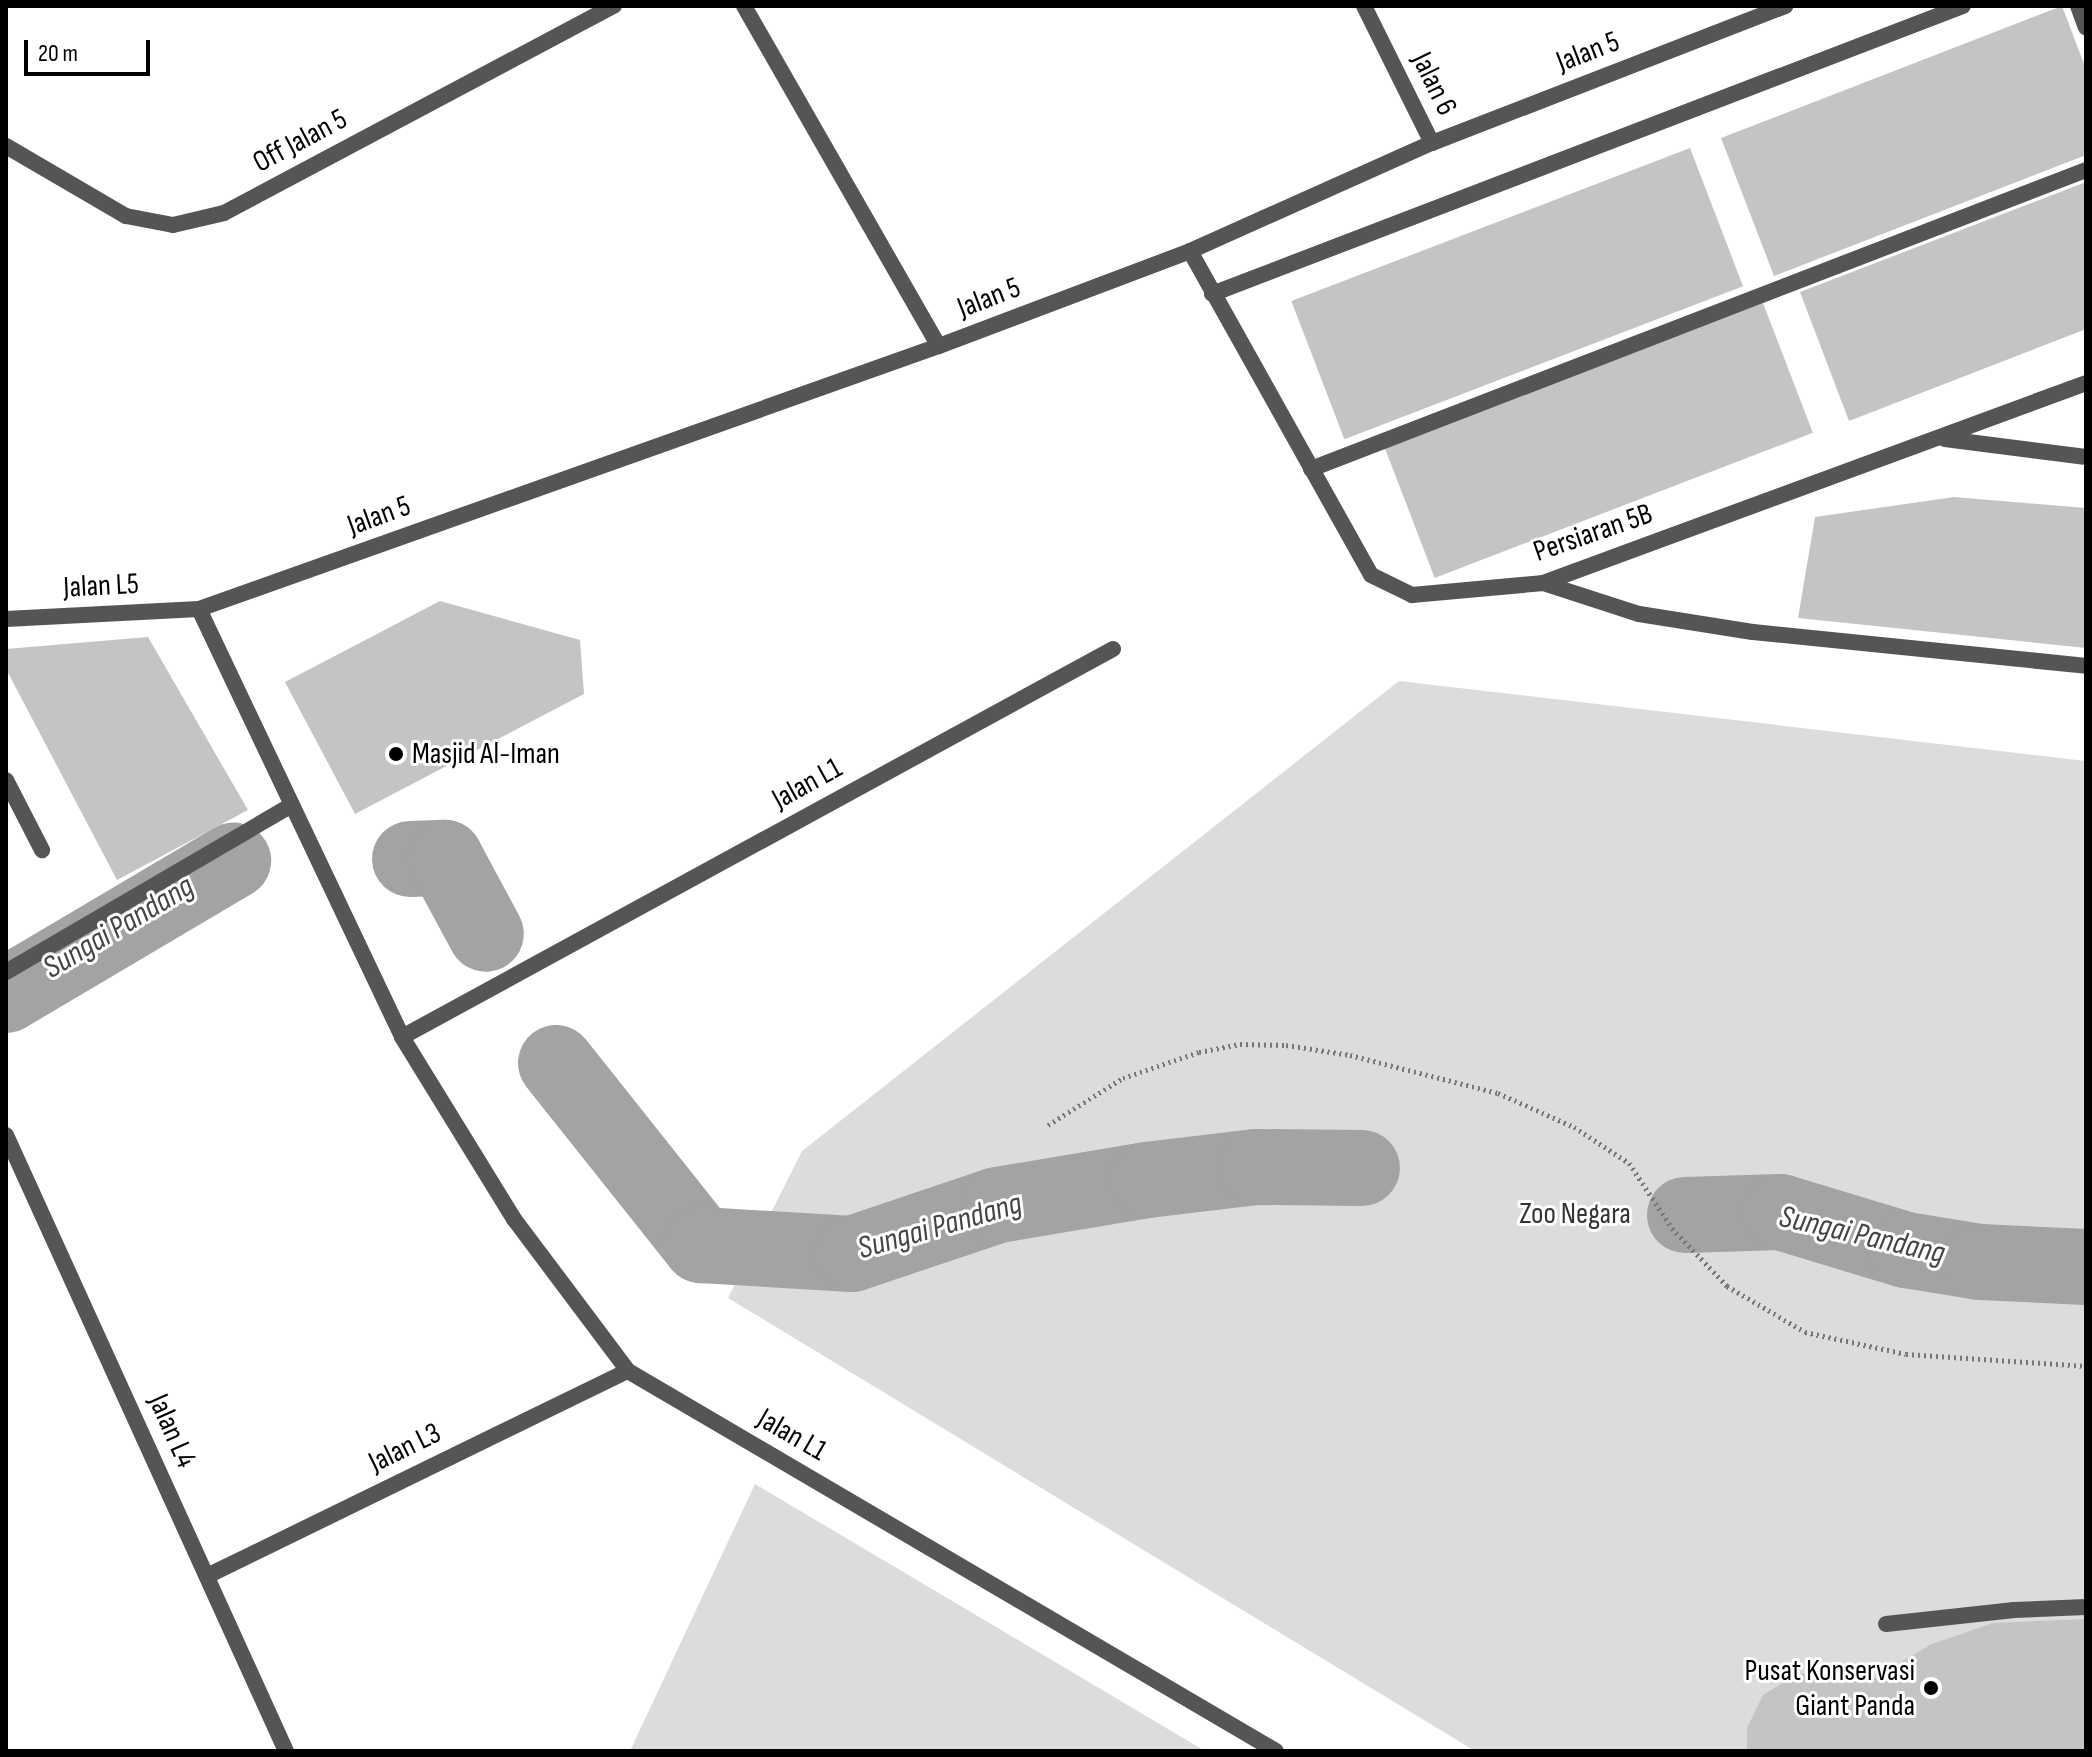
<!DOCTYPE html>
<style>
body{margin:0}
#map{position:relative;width:2092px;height:1757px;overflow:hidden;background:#fff;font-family:"Sofia Sans Condensed",sans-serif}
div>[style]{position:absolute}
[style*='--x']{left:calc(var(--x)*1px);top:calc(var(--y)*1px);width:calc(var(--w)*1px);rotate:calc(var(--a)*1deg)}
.green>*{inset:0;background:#dcdcdc}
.river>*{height:76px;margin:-38px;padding:0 38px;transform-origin:38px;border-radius:38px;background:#a3a3a3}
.building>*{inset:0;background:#c4c4c4;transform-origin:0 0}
.path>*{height:5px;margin-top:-2.5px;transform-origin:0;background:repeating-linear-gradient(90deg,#777 0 2px,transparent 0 6px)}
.lane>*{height:16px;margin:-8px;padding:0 8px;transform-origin:8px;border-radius:8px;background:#555}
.street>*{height:16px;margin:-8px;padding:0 8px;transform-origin:8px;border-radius:8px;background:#555}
.dots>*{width:22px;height:22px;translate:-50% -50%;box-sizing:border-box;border:4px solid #fff;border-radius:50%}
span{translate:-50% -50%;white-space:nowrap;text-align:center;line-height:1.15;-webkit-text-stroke:6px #fff;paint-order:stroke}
.street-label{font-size:30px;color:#000}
.poi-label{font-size:30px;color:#000}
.left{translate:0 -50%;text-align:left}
.right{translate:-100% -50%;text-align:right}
.park-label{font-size:30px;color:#333}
.water-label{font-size:32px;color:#444;font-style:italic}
.frame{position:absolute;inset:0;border:8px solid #000;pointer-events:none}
.scale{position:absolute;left:24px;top:40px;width:126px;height:36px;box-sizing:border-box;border:4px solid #000;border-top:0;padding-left:10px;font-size:24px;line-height:28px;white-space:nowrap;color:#000;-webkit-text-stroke:6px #fff;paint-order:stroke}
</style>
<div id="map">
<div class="green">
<i style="clip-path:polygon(1399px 681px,2086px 761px,2086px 1751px,1475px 1751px,728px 1298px,802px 1151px)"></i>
<i style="clip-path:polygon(755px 1484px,1205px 1751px,630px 1751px)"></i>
</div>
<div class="river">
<i style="--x:410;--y:859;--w:35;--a:-2"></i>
<i style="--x:445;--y:858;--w:86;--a:61.7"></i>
<i style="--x:6;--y:995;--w:264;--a:-30.6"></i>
<i style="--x:556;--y:1063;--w:233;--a:51.5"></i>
<i style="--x:701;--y:1245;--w:151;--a:3.4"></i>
<i style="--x:852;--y:1254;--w:154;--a:-18.6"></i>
<i style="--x:998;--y:1205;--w:151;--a:-9.5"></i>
<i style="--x:1147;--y:1180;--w:110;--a:-6.8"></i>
<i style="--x:1256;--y:1167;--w:106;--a:0.5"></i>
<i style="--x:1685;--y:1215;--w:95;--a:-1.8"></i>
<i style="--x:1780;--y:1212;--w:132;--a:16.8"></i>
<i style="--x:1906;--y:1250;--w:75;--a:9.2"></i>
<i style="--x:1980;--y:1262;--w:106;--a:2.7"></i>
</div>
<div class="building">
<i style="clip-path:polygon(2062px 6px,2086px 69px,2086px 155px,1774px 276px,1721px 138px)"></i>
<i style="left:1690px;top:148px;width:148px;height:427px;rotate:69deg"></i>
<i style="clip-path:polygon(2086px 182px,2086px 329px,1849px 421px,1800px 292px)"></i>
<i style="left:1763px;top:303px;width:139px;height:405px;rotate:69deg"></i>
<i style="clip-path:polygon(1954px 497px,2086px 508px,2086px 648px,1798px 618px,1815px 517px)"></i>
<i style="clip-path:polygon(440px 601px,580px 640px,584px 694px,355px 814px,285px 682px)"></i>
<i style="clip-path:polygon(148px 637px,248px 810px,117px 880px,6px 669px,6px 649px)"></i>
<i style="clip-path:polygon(2086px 1619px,2086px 1751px,1747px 1751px,1747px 1728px,1763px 1695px,1795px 1675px,1818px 1671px,1854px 1681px,1886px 1676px,1901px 1662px,1932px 1644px,1993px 1623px)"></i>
</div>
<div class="path">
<i style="--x:1048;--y:1125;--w:89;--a:-32.1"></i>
<i style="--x:1123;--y:1078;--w:80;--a:-18.9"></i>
<i style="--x:1199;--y:1052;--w:42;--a:-11"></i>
<i style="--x:1240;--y:1044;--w:46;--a:1.2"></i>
<i style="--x:1286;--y:1045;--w:65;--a:8.9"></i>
<i style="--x:1350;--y:1055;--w:153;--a:14.4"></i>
<i style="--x:1498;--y:1093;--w:83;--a:24.1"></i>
<i style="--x:1574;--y:1127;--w:66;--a:33.2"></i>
<i style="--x:1629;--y:1163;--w:78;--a:56.5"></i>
<i style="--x:1672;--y:1228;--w:80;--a:46.5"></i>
<i style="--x:1727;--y:1286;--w:91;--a:30.5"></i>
<i style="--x:1805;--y:1332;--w:103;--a:12.3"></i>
<i style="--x:1906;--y:1354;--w:180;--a:3.8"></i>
</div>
<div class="lane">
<i style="--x:2078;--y:6;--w:23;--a:70"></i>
<i style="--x:1311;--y:469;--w:831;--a:-21.1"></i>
<i style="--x:1543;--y:583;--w:101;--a:17.9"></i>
<i style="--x:1639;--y:614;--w:115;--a:9"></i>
<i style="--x:1753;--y:632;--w:335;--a:5.8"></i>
<i style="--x:1886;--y:1624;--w:129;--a:-6.2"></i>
<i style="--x:2014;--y:1610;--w:72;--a:-2.4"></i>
</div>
<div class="street">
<i style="--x:744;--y:6;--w:392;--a:60.2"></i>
<i style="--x:1364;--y:6;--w:153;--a:63.6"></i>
<i style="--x:6;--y:146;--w:139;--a:30.3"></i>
<i style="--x:126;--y:216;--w:48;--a:10.8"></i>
<i style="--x:173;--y:225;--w:52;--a:-13.2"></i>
<i style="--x:224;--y:213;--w:442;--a:-28"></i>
<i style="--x:1190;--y:251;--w:371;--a:60.8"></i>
<i style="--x:1371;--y:575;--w:46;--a:26"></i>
<i style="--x:1412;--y:595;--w:132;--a:-5.2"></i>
<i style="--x:1543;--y:583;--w:579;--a:-20.22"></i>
<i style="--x:1212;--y:294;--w:804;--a:-20.98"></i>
<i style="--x:1945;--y:439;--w:142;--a:7.3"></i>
<i style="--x:199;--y:609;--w:474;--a:64.6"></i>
<i style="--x:402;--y:1037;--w:214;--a:58.4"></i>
<i style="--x:514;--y:1219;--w:190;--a:53.1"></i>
<i style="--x:628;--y:1371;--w:751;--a:30.39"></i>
<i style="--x:6;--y:619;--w:193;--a:-3"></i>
<i style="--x:199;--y:609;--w:785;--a:-19.57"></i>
<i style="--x:939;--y:346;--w:268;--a:-20.7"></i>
<i style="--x:1190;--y:251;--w:265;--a:-24.1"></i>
<i style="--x:1432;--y:143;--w:379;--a:-21.2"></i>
<i style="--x:6;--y:780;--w:79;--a:62.8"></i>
<i style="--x:6;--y:972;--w:331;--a:-30.3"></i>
<i style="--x:402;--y:1037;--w:810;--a:-28.62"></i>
<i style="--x:6;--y:1135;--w:677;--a:65.56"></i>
<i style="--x:207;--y:1576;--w:468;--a:-26"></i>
</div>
<div class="dots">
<i style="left:396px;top:754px;background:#000"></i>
<i style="left:1931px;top:1688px;background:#000"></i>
</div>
<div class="street-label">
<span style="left:1588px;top:52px;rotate:-21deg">Jalan 5</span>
<span style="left:1434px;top:84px;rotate:64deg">Jalan 6</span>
<span style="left:300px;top:141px;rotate:-28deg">Off Jalan 5</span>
<span style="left:989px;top:298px;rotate:-21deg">Jalan 5</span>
<span style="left:379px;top:516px;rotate:-20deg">Jalan 5</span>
<span style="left:1593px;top:533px;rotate:-19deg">Persiaran 5B</span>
<span style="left:101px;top:586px;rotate:-3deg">Jalan L5</span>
<span style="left:807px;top:784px;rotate:-29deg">Jalan L1</span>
<span style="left:172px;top:1431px;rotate:66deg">Jalan L4</span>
<span style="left:792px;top:1435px;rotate:30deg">Jalan L1</span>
<span style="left:405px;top:1448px;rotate:-26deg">Jalan L3</span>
</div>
<div class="poi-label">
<span class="left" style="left:412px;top:754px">Masjid Al-Iman</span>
<span class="right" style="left:1915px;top:1688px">Pusat Konservasi<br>Giant Panda</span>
</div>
<div class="park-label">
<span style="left:1575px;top:1214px">Zoo Negara</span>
</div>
<div class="water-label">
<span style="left:119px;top:928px;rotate:-31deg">Sungai Pandang</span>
<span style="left:940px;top:1227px;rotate:-16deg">Sungai Pandang</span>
<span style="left:1862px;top:1236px;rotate:13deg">Sungai Pandang</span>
</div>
<div class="frame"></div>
<div class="scale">20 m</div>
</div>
